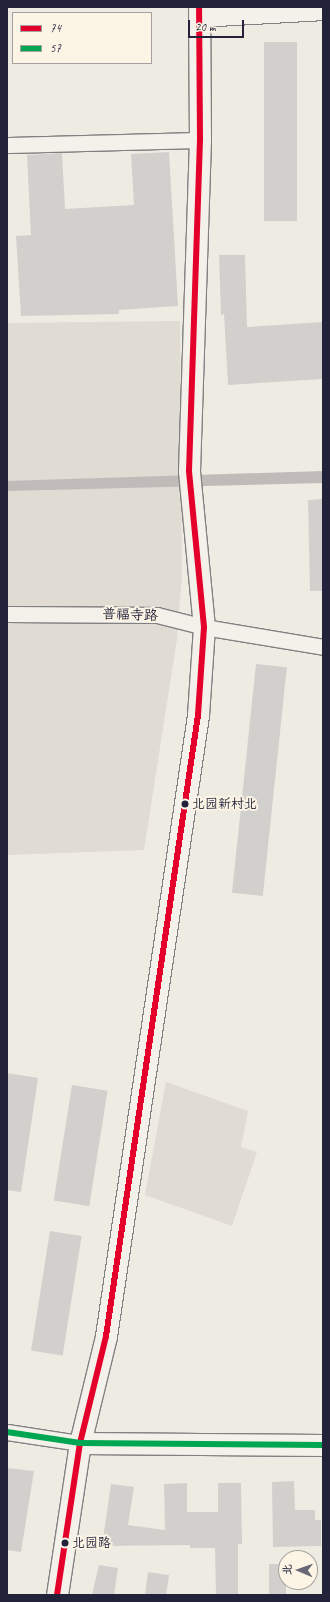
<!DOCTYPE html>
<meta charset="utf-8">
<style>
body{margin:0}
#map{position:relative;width:330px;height:1602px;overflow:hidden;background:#eeebe3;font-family:Caveat,"LXGW WenKai TC",sans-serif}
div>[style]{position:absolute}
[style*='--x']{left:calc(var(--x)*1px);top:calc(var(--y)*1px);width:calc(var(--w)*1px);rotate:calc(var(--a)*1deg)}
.green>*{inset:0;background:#e0dcd3}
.water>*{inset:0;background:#c0bbb8}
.building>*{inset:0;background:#d2d0cc;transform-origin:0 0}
.roads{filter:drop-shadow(1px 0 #828182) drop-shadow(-1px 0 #828182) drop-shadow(0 1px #828182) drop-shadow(0 -1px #828182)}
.street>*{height:15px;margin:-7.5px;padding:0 7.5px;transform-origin:7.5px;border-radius:7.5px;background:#f4f1eb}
.secondary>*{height:21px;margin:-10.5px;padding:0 10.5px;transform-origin:10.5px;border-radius:10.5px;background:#f4f1eb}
.bus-1>*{height:6px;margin:-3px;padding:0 3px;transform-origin:3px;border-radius:3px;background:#e4002b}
.bus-2>*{height:6px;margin:-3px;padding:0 3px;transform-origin:3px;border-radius:3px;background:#00a651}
.dots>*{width:11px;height:11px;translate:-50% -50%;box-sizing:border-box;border:2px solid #fcf5e5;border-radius:50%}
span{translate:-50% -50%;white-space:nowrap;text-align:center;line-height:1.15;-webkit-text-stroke:4px #fcf5e5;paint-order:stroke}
.bus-label{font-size:13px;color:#22223b}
.left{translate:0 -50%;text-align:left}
.street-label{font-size:14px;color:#22223b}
.frame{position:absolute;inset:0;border:8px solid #22223b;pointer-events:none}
.legend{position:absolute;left:12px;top:12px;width:140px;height:52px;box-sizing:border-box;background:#fcf5e5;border:1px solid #a5a1a1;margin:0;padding:5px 7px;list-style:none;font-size:12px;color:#22223b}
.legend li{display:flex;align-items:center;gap:8px;height:20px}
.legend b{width:20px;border:1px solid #a5a1a1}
.north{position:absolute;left:278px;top:1550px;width:40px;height:40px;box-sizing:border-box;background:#fcf5e5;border:1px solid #a5a1a1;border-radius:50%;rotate:272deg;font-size:11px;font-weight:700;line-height:16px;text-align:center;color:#22223b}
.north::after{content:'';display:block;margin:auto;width:14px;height:18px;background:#696876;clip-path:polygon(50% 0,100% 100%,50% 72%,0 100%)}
.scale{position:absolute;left:188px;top:20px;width:56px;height:18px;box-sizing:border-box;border:2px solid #22223b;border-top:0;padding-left:5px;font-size:12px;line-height:14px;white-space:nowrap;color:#22223b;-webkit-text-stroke:3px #fcf5e5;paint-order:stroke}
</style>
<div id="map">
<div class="green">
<i style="clip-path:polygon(180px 321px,182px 575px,177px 639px,144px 850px,7px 855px,7px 323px)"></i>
<i style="clip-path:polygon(166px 1082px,248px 1111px,241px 1147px,257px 1152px,232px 1226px,145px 1195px)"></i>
</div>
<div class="water">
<i style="clip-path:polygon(323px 471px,323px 483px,7px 491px,7px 481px)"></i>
</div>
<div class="building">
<i style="left:264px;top:42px;width:33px;height:179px"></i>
<i style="clip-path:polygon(169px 152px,178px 306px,119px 310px,119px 314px,21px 316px,16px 236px,31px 235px,27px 155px,62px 153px,65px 209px,134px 205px,131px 154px)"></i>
<i style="clip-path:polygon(219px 255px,245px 255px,247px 327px,323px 322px,323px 379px,228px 385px,224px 314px,221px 315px)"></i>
<i style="clip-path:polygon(323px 499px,323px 591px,310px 591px,308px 500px)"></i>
<i style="left:256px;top:664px;width:31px;height:230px;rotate:6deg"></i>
<i style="clip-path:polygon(7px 1073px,38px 1078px,21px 1192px,7px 1190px)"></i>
<i style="left:72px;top:1085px;width:36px;height:117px;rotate:9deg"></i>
<i style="left:50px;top:1231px;width:32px;height:121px;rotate:9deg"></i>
<i style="clip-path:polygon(7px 1468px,34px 1471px,21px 1552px,7px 1550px)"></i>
<i style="clip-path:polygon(294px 1481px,295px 1510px,315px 1510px,315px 1520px,321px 1520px,321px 1546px,273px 1547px,272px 1482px)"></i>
<i style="clip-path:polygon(187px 1483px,187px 1512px,218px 1512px,218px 1483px,241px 1483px,242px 1544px,238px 1544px,238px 1595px,216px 1595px,215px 1548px,190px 1548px,190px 1545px,102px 1546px,111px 1484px,134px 1487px,128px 1525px,165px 1530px,164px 1484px)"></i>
<i style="left:269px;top:1564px;width:17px;height:31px"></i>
<i style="clip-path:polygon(99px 1565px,118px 1568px,114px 1595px,92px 1595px)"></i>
<i style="clip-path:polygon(148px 1572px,169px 1575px,166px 1595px,145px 1595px)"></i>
</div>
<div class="roads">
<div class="street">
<i style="--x:7;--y:145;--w:193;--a:-1.5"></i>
<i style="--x:7;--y:614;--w:150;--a:0.4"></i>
<i style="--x:157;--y:615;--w:49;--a:14.3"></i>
<i style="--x:204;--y:627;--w:121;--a:9.5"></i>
<i style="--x:7;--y:1432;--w:74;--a:8.6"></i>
</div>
<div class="secondary">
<i style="--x:199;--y:16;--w:124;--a:-3.2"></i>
<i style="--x:80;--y:1443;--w:243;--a:0.5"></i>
<i style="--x:57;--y:1595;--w:154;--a:-81.4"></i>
<i style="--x:80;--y:1443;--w:110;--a:-76.3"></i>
<i style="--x:106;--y:1336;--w:628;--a:-81.57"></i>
<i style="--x:198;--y:715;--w:88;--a:-86.1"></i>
<i style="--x:204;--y:627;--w:157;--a:-95.5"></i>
<i style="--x:189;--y:471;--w:331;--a:-88.1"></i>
<i style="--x:200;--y:140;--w:133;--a:-90.4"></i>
</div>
</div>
<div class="bus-1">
<i style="--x:57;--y:1595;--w:154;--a:-81.4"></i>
<i style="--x:80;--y:1443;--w:110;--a:-76.3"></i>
<i style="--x:106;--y:1336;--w:628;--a:-81.57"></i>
<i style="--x:198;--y:715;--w:88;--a:-86.1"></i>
<i style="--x:204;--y:627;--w:157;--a:-95.5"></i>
<i style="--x:189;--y:471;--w:331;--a:-88.1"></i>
<i style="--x:200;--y:140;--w:133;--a:-90.4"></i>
</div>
<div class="bus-2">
<i style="--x:7;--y:1432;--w:74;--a:8.6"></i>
<i style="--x:80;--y:1443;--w:243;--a:0.5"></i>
</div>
<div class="dots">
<i style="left:185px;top:804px;background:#22223b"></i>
<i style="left:65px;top:1543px;background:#22223b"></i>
</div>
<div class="bus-label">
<span class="left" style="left:192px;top:804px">北园新村北</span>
<span class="left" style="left:72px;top:1543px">北园路</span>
</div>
<div class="street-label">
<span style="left:130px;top:615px;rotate:2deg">普福寺路</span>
</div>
<div class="frame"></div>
<ul class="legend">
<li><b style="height:5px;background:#e4002b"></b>74</li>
<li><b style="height:5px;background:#00a651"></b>57</li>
</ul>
<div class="north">北</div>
<div class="scale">20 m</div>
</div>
